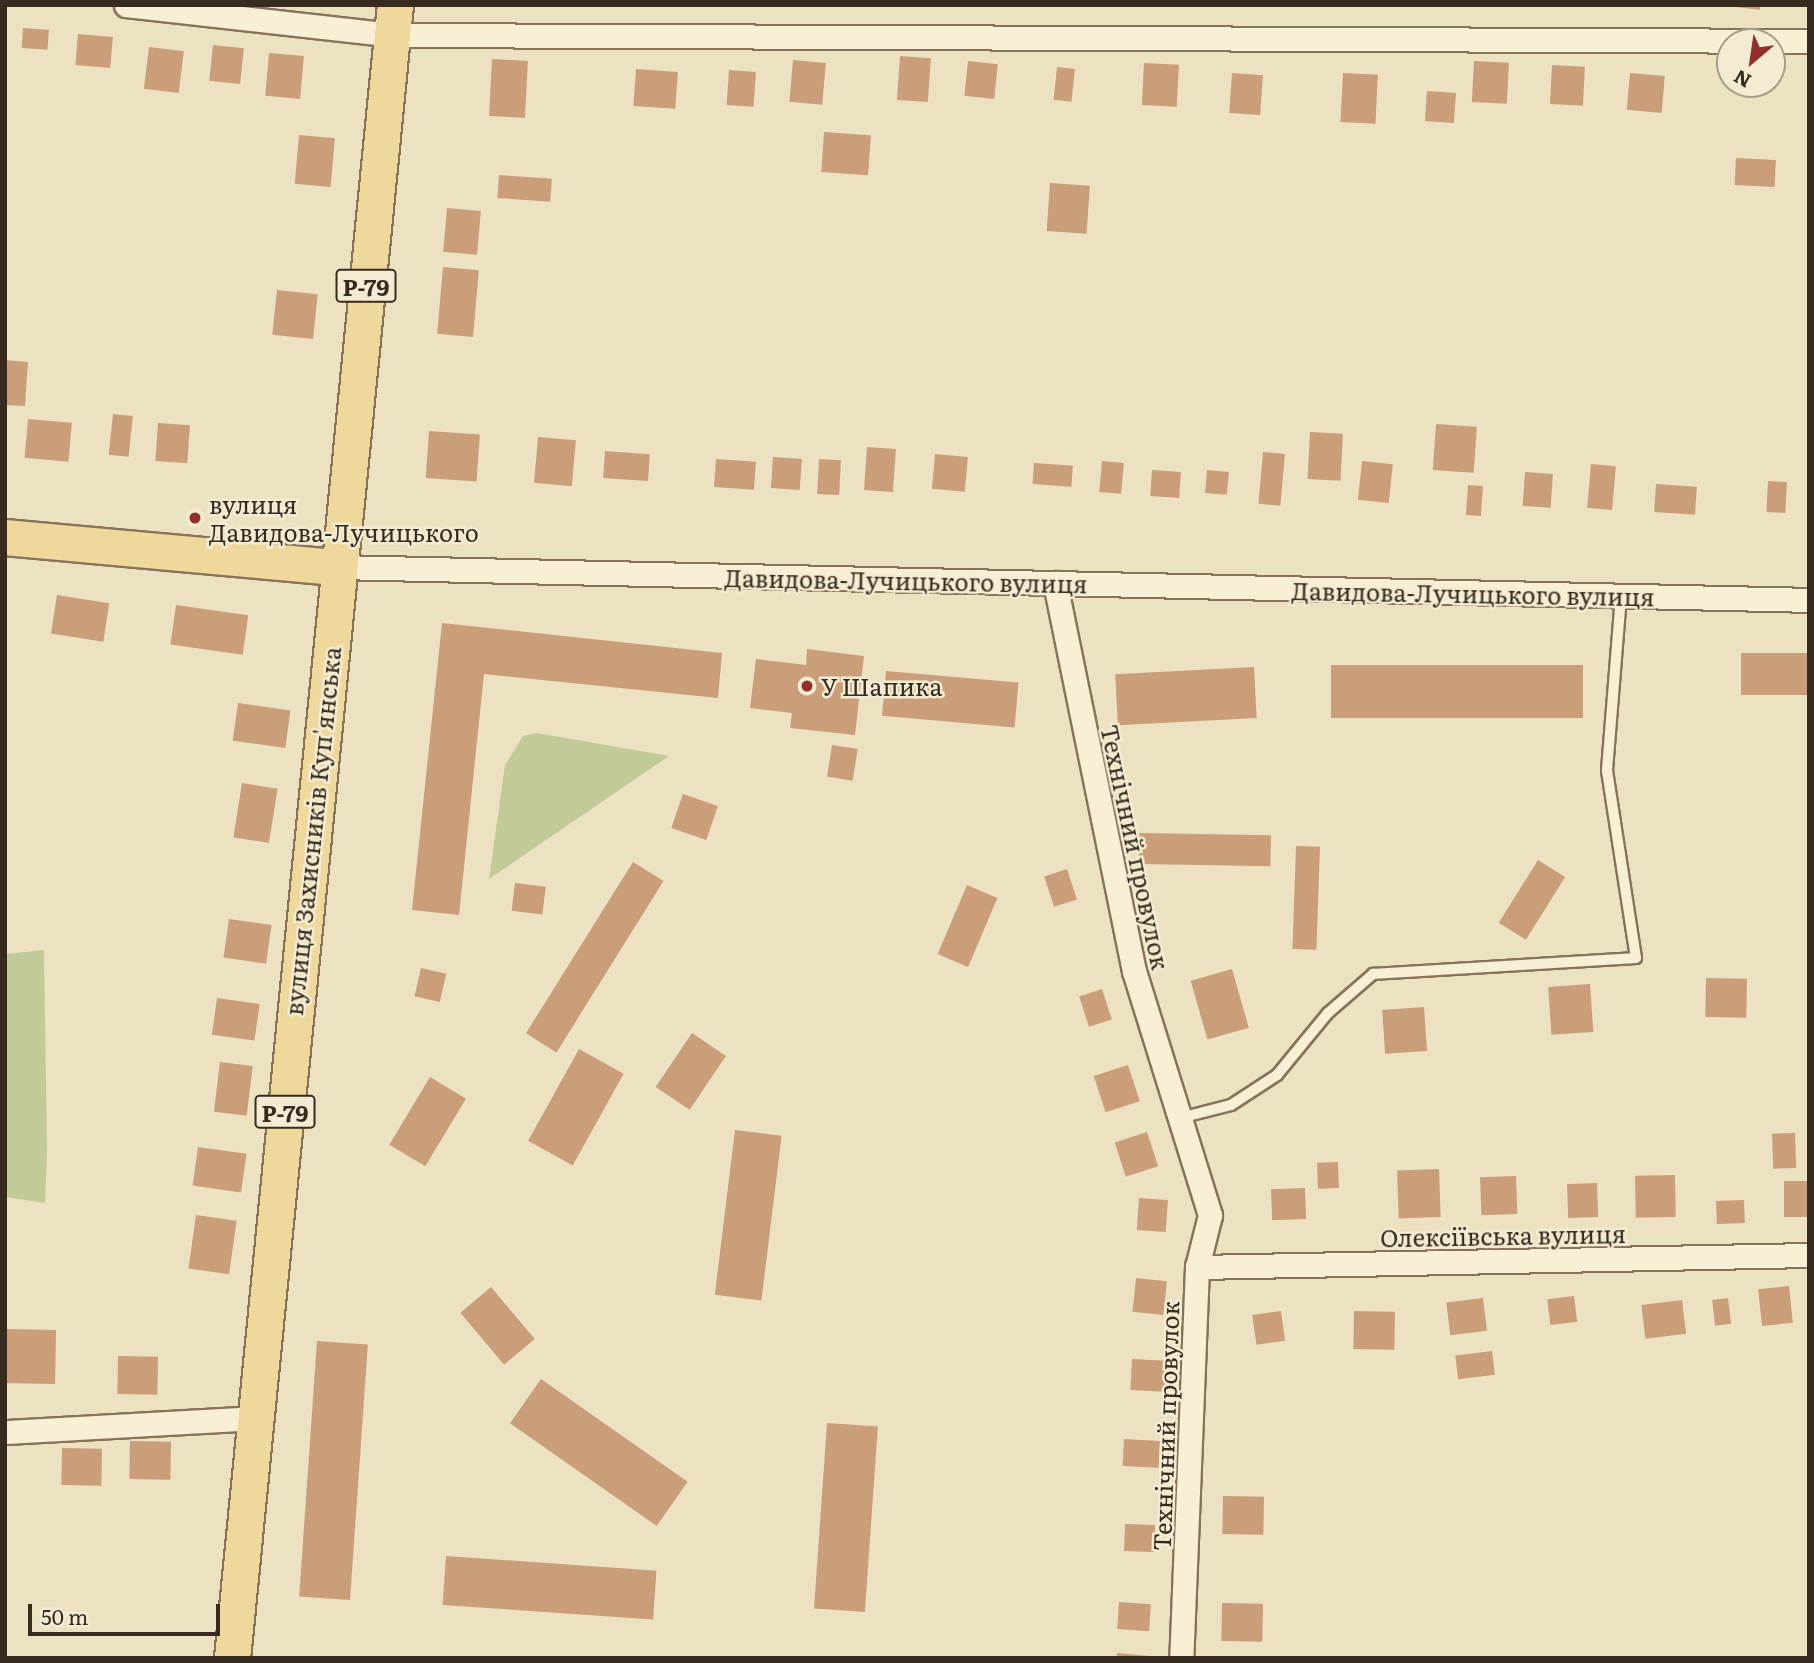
<!DOCTYPE html>
<meta charset="utf-8">
<style>
body{margin:0}
#map{position:relative;width:1814px;height:1663px;overflow:hidden;background:#ece2c2;font-family:Literata,serif}
div>[style]{position:absolute}
[style*='--x']{left:calc(var(--x)*1px);top:calc(var(--y)*1px);width:calc(var(--w)*1px);rotate:calc(var(--a)*1deg)}
.green>*{inset:0;background:#c2ca97}
.building>*{inset:0;background:#ca9e79;transform-origin:0 0}
.roads{filter:drop-shadow(2px 0 #86735a) drop-shadow(-2px 0 #86735a) drop-shadow(0 2px #86735a) drop-shadow(0 -2px #86735a)}
.service>*{height:10px;margin:-5px;padding:0 5px;transform-origin:5px;border-radius:5px;background:#f8efd5}
.minor>*{height:23px;margin:-11.5px;padding:0 11.5px;transform-origin:11.5px;border-radius:11.5px;background:#f8efd5}
.primary>*{height:35px;margin:-17.5px;padding:0 17.5px;transform-origin:17.5px;border-radius:17.5px;background:#efd89b}
.dots>*{width:19px;height:19px;translate:-50% -50%;box-sizing:border-box;border:4px solid #f4ecd2;border-radius:50%}
span{translate:-50% -50%;white-space:nowrap;text-align:center;line-height:1.15;-webkit-text-stroke:5px #f4ecd2;paint-order:stroke}
.shield-label span{padding:2px 5px;background:#f4ecd2;border:2px solid;border-radius:5px;-webkit-text-stroke-width:0}
.shield-label{font-size:23px;color:#362b1e;font-weight:700}
.poi-label{font-size:24px;color:#362b1e}
.left{translate:0 -50%;text-align:left}
.street-label{font-size:24px;color:#362b1e}
.frame{position:absolute;inset:0;border:7px solid #362b1e;pointer-events:none}
.north{position:absolute;left:1716px;top:28px;width:70px;height:70px;box-sizing:border-box;background:#f4ecd2;border:2px solid #a89f8a;border-radius:50%;rotate:209deg;font-size:19px;font-weight:700;line-height:28px;text-align:center;color:#362b1e}
.north::after{content:'';display:block;margin:auto;width:24px;height:32px;background:#932f2c;clip-path:polygon(50% 0,100% 100%,50% 72%,0 100%)}
.scale{position:absolute;left:28px;top:1604px;width:192px;height:32px;box-sizing:border-box;border:4px solid #362b1e;border-top:0;padding-left:9px;font-size:21px;line-height:24px;white-space:nowrap;color:#362b1e;-webkit-text-stroke:5px #f4ecd2;paint-order:stroke}
</style>
<div id="map">
<div class="green">
<i style="clip-path:polygon(537px 733px,669px 756px,489px 879px,505px 765px,523px 736px)"></i>
<i style="clip-path:polygon(44px 950px,47px 1151px,45px 1203px,5px 1197px,5px 954px)"></i>
</div>
<div class="building">
<i style="clip-path:polygon(1720px 5px,1760px 5px,1760px 10px)"></i>
<i style="left:23px;top:28px;width:26px;height:20px;rotate:4deg"></i>
<i style="left:78px;top:34px;width:35px;height:31px;rotate:5deg"></i>
<i style="left:213px;top:45px;width:31px;height:36px;rotate:6deg"></i>
<i style="left:149px;top:47px;width:35px;height:42px;rotate:7deg"></i>
<i style="left:269px;top:53px;width:35px;height:43px;rotate:5deg"></i>
<i style="left:900px;top:56px;width:31px;height:44px;rotate:4deg"></i>
<i style="left:492px;top:59px;width:36px;height:57px;rotate:3deg"></i>
<i style="left:793px;top:60px;width:33px;height:42px;rotate:5deg"></i>
<i style="left:968px;top:61px;width:30px;height:35px;rotate:6deg"></i>
<i style="left:1474px;top:61px;width:35px;height:41px;rotate:3deg"></i>
<i style="left:1144px;top:63px;width:35px;height:42px;rotate:3deg"></i>
<i style="left:1552px;top:65px;width:33px;height:39px;rotate:3deg"></i>
<i style="left:1057px;top:67px;width:18px;height:33px;rotate:6deg"></i>
<i style="left:636px;top:69px;width:42px;height:37px;rotate:4deg"></i>
<i style="left:729px;top:70px;width:27px;height:35px;rotate:4deg"></i>
<i style="left:1232px;top:73px;width:31px;height:40px;rotate:4deg"></i>
<i style="left:1343px;top:73px;width:35px;height:49px;rotate:3deg"></i>
<i style="left:1630px;top:73px;width:35px;height:37px;rotate:5deg"></i>
<i style="left:1427px;top:91px;width:29px;height:30px;rotate:4deg"></i>
<i style="left:824px;top:132px;width:47px;height:40px;rotate:4deg"></i>
<i style="left:299px;top:135px;width:36px;height:49px;rotate:5deg"></i>
<i style="left:1736px;top:158px;width:40px;height:27px;rotate:3deg"></i>
<i style="left:499px;top:175px;width:53px;height:23px;rotate:4deg"></i>
<i style="left:1050px;top:183px;width:40px;height:48px;rotate:4deg"></i>
<i style="left:447px;top:208px;width:34px;height:44px;rotate:5deg"></i>
<i style="left:443px;top:267px;width:36px;height:67px;rotate:5deg"></i>
<i style="left:277px;top:290px;width:41px;height:45px;rotate:6deg"></i>
<i style="clip-path:polygon(5px 360px,28px 362px,25px 406px,5px 405px)"></i>
<i style="left:113px;top:414px;width:20px;height:41px;rotate:6deg"></i>
<i style="left:28px;top:419px;width:44px;height:39px;rotate:5deg"></i>
<i style="left:158px;top:423px;width:32px;height:38px;rotate:4deg"></i>
<i style="left:1436px;top:424px;width:41px;height:46px;rotate:4deg"></i>
<i style="left:429px;top:431px;width:51px;height:47px;rotate:4deg"></i>
<i style="left:1310px;top:432px;width:33px;height:47px;rotate:3deg"></i>
<i style="left:538px;top:437px;width:38px;height:46px;rotate:5deg"></i>
<i style="left:867px;top:447px;width:29px;height:43px;rotate:4deg"></i>
<i style="left:605px;top:451px;width:45px;height:27px;rotate:4deg"></i>
<i style="left:1263px;top:452px;width:22px;height:52px;rotate:5deg"></i>
<i style="left:935px;top:454px;width:33px;height:35px;rotate:5deg"></i>
<i style="left:773px;top:457px;width:29px;height:31px;rotate:4deg"></i>
<i style="left:716px;top:459px;width:40px;height:28px;rotate:4deg"></i>
<i style="left:819px;top:459px;width:22px;height:35px;rotate:3deg"></i>
<i style="left:1102px;top:461px;width:22px;height:31px;rotate:5deg"></i>
<i style="left:1362px;top:461px;width:31px;height:39px;rotate:6deg"></i>
<i style="left:1034px;top:463px;width:39px;height:21px;rotate:4deg"></i>
<i style="left:1591px;top:464px;width:25px;height:44px;rotate:5deg"></i>
<i style="left:1152px;top:470px;width:29px;height:26px;rotate:4deg"></i>
<i style="left:1207px;top:470px;width:22px;height:23px;rotate:5deg"></i>
<i style="left:1525px;top:472px;width:28px;height:34px;rotate:4deg"></i>
<i style="left:1768px;top:481px;width:19px;height:31px;rotate:3deg"></i>
<i style="left:1656px;top:484px;width:41px;height:28px;rotate:4deg"></i>
<i style="left:1468px;top:485px;width:15px;height:30px;rotate:4deg"></i>
<i style="left:57px;top:595px;width:53px;height:39px;rotate:9deg"></i>
<i style="left:176px;top:605px;width:73px;height:40px;rotate:8deg"></i>
<i style="clip-path:polygon(442px 623px,722px 653px,718px 698px,484px 674px,459px 915px,412px 910px)"></i>
<i style="clip-path:polygon(807px 649px,864px 656px,855px 735px,790px 728px,792px 713px,750px 708px,756px 659px,806px 665px)"></i>
<i style="left:1809px;top:653px;width:42px;height:68px;rotate:90deg"></i>
<i style="left:1331px;top:665px;width:252px;height:53px"></i>
<i style="left:1254px;top:667px;width:51px;height:139px;rotate:87deg"></i>
<i style="left:886px;top:671px;width:133px;height:45px;rotate:5deg"></i>
<i style="left:238px;top:703px;width:53px;height:38px;rotate:8deg"></i>
<i style="left:832px;top:745px;width:26px;height:32px;rotate:9deg"></i>
<i style="left:242px;top:783px;width:36px;height:55px;rotate:9deg"></i>
<i style="left:683px;top:794px;width:37px;height:36px;rotate:19deg"></i>
<i style="left:1139px;top:833px;width:132px;height:31px;rotate:1deg"></i>
<i style="left:1296px;top:846px;width:24px;height:103px;rotate:2deg"></i>
<i style="left:1538px;top:860px;width:32px;height:74px;rotate:32deg"></i>
<i style="left:633px;top:862px;width:36px;height:202px;rotate:32deg"></i>
<i style="left:1067px;top:869px;width:32px;height:24px;rotate:72deg"></i>
<i style="left:515px;top:883px;width:31px;height:28px;rotate:7deg"></i>
<i style="left:967px;top:885px;width:33px;height:75px;rotate:23deg"></i>
<i style="left:229px;top:919px;width:43px;height:39px;rotate:8deg"></i>
<i style="left:421px;top:968px;width:26px;height:29px;rotate:13deg"></i>
<i style="left:1232px;top:969px;width:61px;height:43px;rotate:74deg"></i>
<i style="left:1706px;top:978px;width:41px;height:39px;rotate:1deg"></i>
<i style="left:1590px;top:984px;width:48px;height:42px;rotate:86deg"></i>
<i style="left:1102px;top:989px;width:32px;height:24px;rotate:72deg"></i>
<i style="left:217px;top:998px;width:43px;height:37px;rotate:8deg"></i>
<i style="left:1424px;top:1007px;width:44px;height:42px;rotate:86deg"></i>
<i style="left:692px;top:1033px;width:41px;height:65px;rotate:34deg"></i>
<i style="left:579px;top:1049px;width:51px;height:105px;rotate:29deg"></i>
<i style="left:220px;top:1062px;width:33px;height:50px;rotate:7deg"></i>
<i style="left:1128px;top:1065px;width:38px;height:36px;rotate:72deg"></i>
<i style="left:430px;top:1077px;width:42px;height:79px;rotate:31deg"></i>
<i style="left:735px;top:1130px;width:47px;height:166px;rotate:7deg"></i>
<i style="left:1147px;top:1132px;width:36px;height:34px;rotate:72deg"></i>
<i style="left:1795px;top:1133px;width:35px;height:23px;rotate:88deg"></i>
<i style="left:198px;top:1147px;width:49px;height:39px;rotate:8deg"></i>
<i style="left:1338px;top:1162px;width:26px;height:21px;rotate:88deg"></i>
<i style="left:1439px;top:1169px;width:48px;height:42px;rotate:88deg"></i>
<i style="left:1675px;top:1175px;width:42px;height:40px;rotate:89deg"></i>
<i style="left:1516px;top:1176px;width:38px;height:36px;rotate:88deg"></i>
<i style="left:1809px;top:1181px;width:36px;height:25px;rotate:90deg"></i>
<i style="left:1597px;top:1183px;width:34px;height:30px;rotate:88deg"></i>
<i style="left:1305px;top:1188px;width:31px;height:34px;rotate:88deg"></i>
<i style="left:1139px;top:1198px;width:29px;height:32px;rotate:4deg"></i>
<i style="left:1744px;top:1200px;width:23px;height:28px;rotate:88deg"></i>
<i style="left:196px;top:1215px;width:41px;height:54px;rotate:8deg"></i>
<i style="left:1136px;top:1278px;width:31px;height:34px;rotate:6deg"></i>
<i style="left:1789px;top:1286px;width:37px;height:31px;rotate:84deg"></i>
<i style="left:491px;top:1287px;width:68px;height:40px;rotate:50deg"></i>
<i style="left:1574px;top:1296px;width:26px;height:27px;rotate:83deg"></i>
<i style="left:1483px;top:1298px;width:33px;height:37px;rotate:83deg"></i>
<i style="left:1728px;top:1298px;width:26px;height:16px;rotate:83deg"></i>
<i style="left:1682px;top:1300px;width:34px;height:41px;rotate:83deg"></i>
<i style="left:1281px;top:1311px;width:30px;height:29px;rotate:82deg"></i>
<i style="left:1354px;top:1311px;width:41px;height:38px;rotate:1deg"></i>
<i style="left:5px;top:1329px;width:51px;height:54px;rotate:1deg"></i>
<i style="left:317px;top:1341px;width:51px;height:256px;rotate:4deg"></i>
<i style="left:1492px;top:1351px;width:24px;height:37px;rotate:83deg"></i>
<i style="left:118px;top:1356px;width:40px;height:38px;rotate:1deg"></i>
<i style="left:1132px;top:1359px;width:35px;height:31px;rotate:3deg"></i>
<i style="left:541px;top:1379px;width:179px;height:54px;rotate:35deg"></i>
<i style="left:827px;top:1423px;width:51px;height:186px;rotate:4deg"></i>
<i style="left:1124px;top:1439px;width:36px;height:27px;rotate:3deg"></i>
<i style="left:130px;top:1441px;width:41px;height:38px;rotate:1deg"></i>
<i style="left:62px;top:1448px;width:40px;height:37px;rotate:1deg"></i>
<i style="left:1223px;top:1496px;width:41px;height:38px;rotate:1deg"></i>
<i style="left:1125px;top:1524px;width:30px;height:27px;rotate:2deg"></i>
<i style="left:446px;top:1556px;width:211px;height:49px;rotate:4deg"></i>
<i style="left:1119px;top:1602px;width:32px;height:27px;rotate:4deg"></i>
<i style="left:1222px;top:1603px;width:41px;height:38px;rotate:1deg"></i>
<i style="clip-path:polygon(1117px 1653px,1150px 1656px,1150px 1658px,1117px 1658px)"></i>
</div>
<div class="roads">
<div class="service">
<i style="--x:1180;--y:1118;--w:53;--a:-14.3"></i>
<i style="--x:1231;--y:1105;--w:55;--a:-33.1"></i>
<i style="--x:1277;--y:1075;--w:80;--a:-50.6"></i>
<i style="--x:1328;--y:1013;--w:60;--a:-40.9"></i>
<i style="--x:1373;--y:974;--w:263;--a:-3.5"></i>
<i style="--x:1636;--y:958;--w:190;--a:-98.8"></i>
<i style="--x:1607;--y:770;--w:175;--a:-85.4"></i>
</div>
<div class="minor">
<i style="--x:126;--y:5;--w:268;--a:6.4"></i>
<i style="--x:392;--y:35;--w:1417;--a:0.24"></i>
<i style="--x:337;--y:567;--w:1472;--a:1.28"></i>
<i style="--x:1055;--y:583;--w:396;--a:78.5"></i>
<i style="--x:1134;--y:971;--w:256;--a:72.7"></i>
<i style="--x:1210;--y:1215;--w:54;--a:104"></i>
<i style="--x:1197;--y:1267;--w:391;--a:92.3"></i>
<i style="--x:1197;--y:1267;--w:612;--a:-1.12"></i>
<i style="--x:5;--y:1432;--w:250;--a:-3.2"></i>
</div>
<div class="primary">
<i style="--x:5;--y:537;--w:333;--a:5.2"></i>
<i style="--x:232;--y:1658;--w:1661;--a:-84.37"></i>
</div>
</div>
<div class="dots">
<i style="left:195px;top:518px;background:#932f2c"></i>
<i style="left:807px;top:686px;background:#932f2c"></i>
</div>
<div class="shield-label">
<span style="left:366px;top:286px">Р-79</span>
<span style="left:285px;top:1112px">Р-79</span>
</div>
<div class="poi-label">
<span class="left" style="left:209px;top:518px">вулиця<br>Давидова-Лучицького</span>
<span class="left" style="left:821px;top:686px">У Шапика</span>
</div>
<div class="street-label">
<span style="left:906px;top:580px;rotate:1deg">Давидова-Лучицького вулиця</span>
<span style="left:1473px;top:593px;rotate:1deg">Давидова-Лучицького вулиця</span>
<span style="left:312px;top:831px;rotate:-84deg">вулиця Захисників Куп'янська</span>
<span style="left:1136px;top:847px;rotate:78deg">Технічний провулок</span>
<span style="left:1503px;top:1235px;rotate:-1deg">Олексіївська вулиця</span>
<span style="left:1165px;top:1426px;rotate:-88deg">Технічний провулок</span>
</div>
<div class="frame"></div>
<div class="north">N</div>
<div class="scale">50 m</div>
</div>
